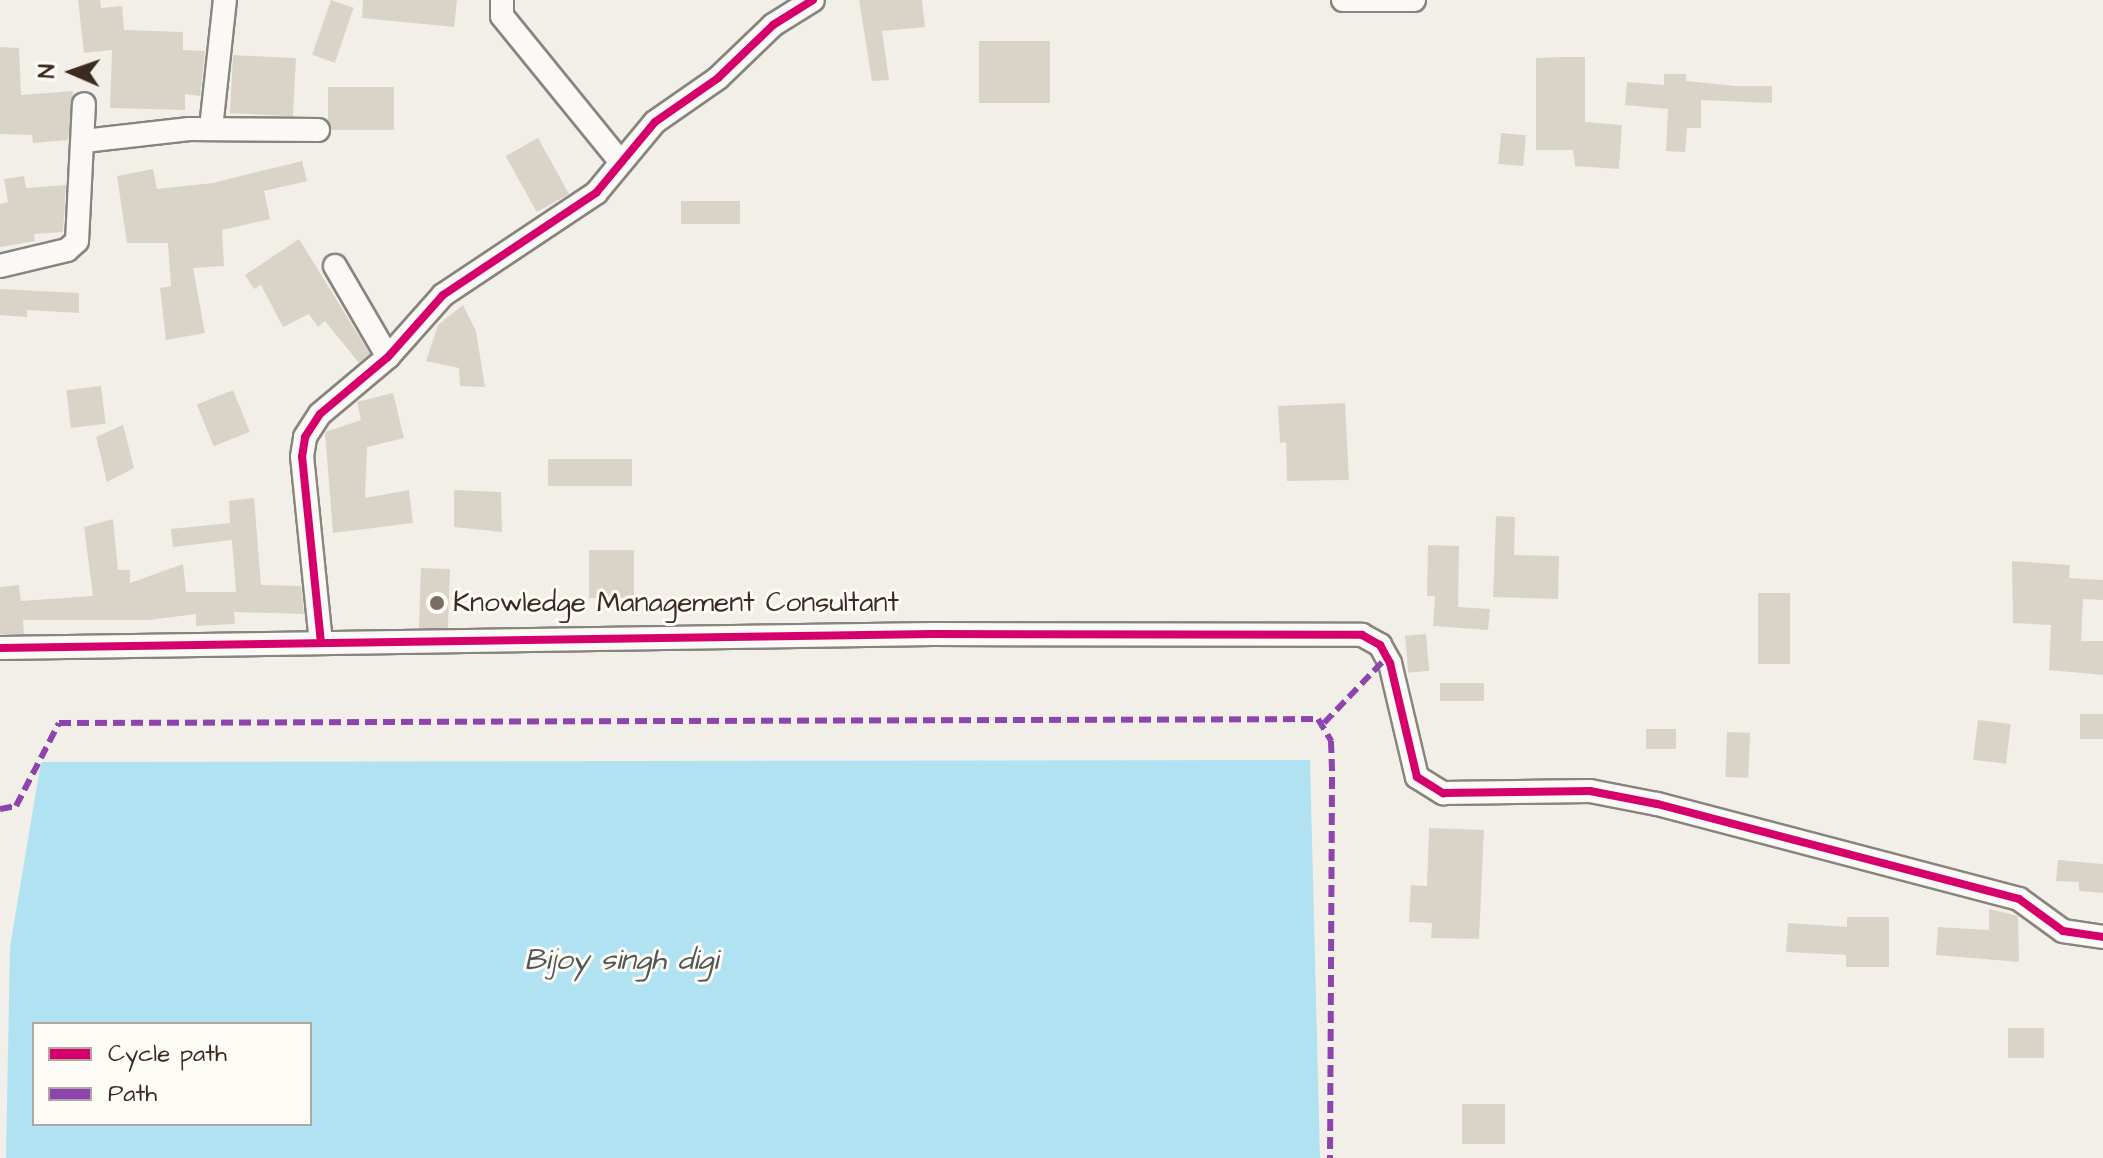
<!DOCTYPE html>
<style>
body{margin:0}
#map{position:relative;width:2103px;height:1158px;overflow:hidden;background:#f2efe8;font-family:"Architects Daughter",sans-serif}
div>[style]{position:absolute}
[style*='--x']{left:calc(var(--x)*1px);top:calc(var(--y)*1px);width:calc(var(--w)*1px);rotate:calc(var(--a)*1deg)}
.water>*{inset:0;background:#b1e2f2}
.building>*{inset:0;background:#dad4c8;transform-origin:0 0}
.roads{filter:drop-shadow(2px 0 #88847e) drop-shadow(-2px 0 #88847e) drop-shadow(0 2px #88847e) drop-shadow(0 -2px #88847e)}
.minor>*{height:22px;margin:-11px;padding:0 11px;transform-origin:11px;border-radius:11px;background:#faf9f6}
.quiet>*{height:6px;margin-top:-3px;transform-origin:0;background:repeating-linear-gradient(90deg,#8e44ad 0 12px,transparent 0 18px)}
.cycleway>*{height:8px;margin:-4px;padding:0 4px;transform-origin:4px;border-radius:4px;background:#d6006c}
.dots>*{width:22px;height:22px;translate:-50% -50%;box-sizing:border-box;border:4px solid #fdfcf7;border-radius:50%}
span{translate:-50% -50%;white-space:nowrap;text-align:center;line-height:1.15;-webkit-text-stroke:6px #fdfcf7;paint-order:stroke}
.poi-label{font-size:28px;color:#3b2a1e}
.left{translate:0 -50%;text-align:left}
.water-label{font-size:30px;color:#525654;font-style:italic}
.legend{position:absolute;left:32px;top:1022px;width:280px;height:104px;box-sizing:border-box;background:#fdfcf7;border:2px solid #afa8a0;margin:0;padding:10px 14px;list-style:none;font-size:24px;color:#3b2a1e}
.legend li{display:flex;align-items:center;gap:16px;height:40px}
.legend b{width:40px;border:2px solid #afa8a0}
.north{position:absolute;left:32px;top:32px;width:80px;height:80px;-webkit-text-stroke:6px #fdfcf7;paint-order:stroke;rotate:272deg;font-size:22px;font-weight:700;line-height:32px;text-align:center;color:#3b2a1e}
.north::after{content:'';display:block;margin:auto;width:28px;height:36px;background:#3b2a1e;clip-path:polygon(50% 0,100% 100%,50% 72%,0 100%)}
</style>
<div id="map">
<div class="water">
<i style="clip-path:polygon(evenodd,1310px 760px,1320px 1158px,6px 1158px,10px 947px,41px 762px,1310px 760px,34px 1024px,310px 1024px,310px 1124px,34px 1124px,34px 1024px)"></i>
</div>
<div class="building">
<i style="clip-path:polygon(78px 0,100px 0,101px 8px,122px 6px,124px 30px,183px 32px,183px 50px,205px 51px,200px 96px,185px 94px,185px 110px,110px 108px,112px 50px,84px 53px)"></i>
<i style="left:331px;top:0;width:24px;height:58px;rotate:19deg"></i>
<i style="clip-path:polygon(363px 0,457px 0,454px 27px,362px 18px)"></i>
<i style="clip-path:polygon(859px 0,922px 0,925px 27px,882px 31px,889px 80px,872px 81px)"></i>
<i style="left:979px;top:41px;width:71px;height:62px"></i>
<i style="clip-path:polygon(0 47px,19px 48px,21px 95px,73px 91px,68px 140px,33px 143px,32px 135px,0 134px)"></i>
<i style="left:233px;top:55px;width:63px;height:58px;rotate:3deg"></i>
<i style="clip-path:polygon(1563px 57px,1585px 57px,1585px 122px,1622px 125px,1619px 169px,1575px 166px,1573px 150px,1536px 150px,1536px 58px)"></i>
<i style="clip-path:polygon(1664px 74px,1686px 74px,1686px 81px,1736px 86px,1772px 86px,1772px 103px,1701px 100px,1701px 128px,1687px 128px,1685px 152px,1666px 151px,1668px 109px,1625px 105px,1627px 82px,1664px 85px)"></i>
<i style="left:394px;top:87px;width:43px;height:66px;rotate:90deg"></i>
<i style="left:1501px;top:133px;width:25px;height:31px;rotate:5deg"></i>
<i style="left:538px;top:138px;width:64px;height:37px;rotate:61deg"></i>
<i style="clip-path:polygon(302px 161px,307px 181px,264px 191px,270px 219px,222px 230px,224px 266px,193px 268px,205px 333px,166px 340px,160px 288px,171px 286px,168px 243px,127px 243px,117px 176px,153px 169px,157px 189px,213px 183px)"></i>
<i style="clip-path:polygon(24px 176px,26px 188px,66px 185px,63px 232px,34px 234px,35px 241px,0 247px,0 204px,8px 202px,4px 179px)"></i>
<i style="left:740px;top:201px;width:23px;height:59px;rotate:90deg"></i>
<i style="clip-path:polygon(299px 239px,370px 354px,359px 363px,325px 321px,318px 327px,309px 314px,283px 327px,261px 285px,254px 289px,245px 275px)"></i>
<i style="clip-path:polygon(0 289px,79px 293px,79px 313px,27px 310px,27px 317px,0 315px)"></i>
<i style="clip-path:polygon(463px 305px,476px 331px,485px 387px,460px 386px,459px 368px,426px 361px,438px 325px)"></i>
<i style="left:101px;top:386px;width:38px;height:35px;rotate:83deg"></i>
<i style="left:233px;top:390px;width:45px;height:39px;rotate:68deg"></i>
<i style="clip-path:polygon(393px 393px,404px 438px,367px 447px,365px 498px,409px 490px,413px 523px,333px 533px,325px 432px,361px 420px,357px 402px)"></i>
<i style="clip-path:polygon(1345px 403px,1349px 480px,1287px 481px,1286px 442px,1280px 443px,1278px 406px)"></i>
<i style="clip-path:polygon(123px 425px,134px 468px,107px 482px,96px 437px)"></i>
<i style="left:632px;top:459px;width:27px;height:84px;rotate:90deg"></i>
<i style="clip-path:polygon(454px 490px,501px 492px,502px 532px,454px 527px)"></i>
<i style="clip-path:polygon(254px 498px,261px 585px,301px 586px,304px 614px,234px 612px,235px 624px,196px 626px,196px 614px,149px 620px,23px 620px,24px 634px,0 634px,0 587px,19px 585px,21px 601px,93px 596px,84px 527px,113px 519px,118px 570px,130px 570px,130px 583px,183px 564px,186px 592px,236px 592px,232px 540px,173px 547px,171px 529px,230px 523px,229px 501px)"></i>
<i style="clip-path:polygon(1496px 516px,1515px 517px,1514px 555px,1559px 556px,1558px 599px,1493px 597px)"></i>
<i style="clip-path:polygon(1428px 545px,1459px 546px,1458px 607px,1490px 609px,1488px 630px,1433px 626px,1435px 596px,1427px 596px)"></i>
<i style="left:589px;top:550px;width:45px;height:48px"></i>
<i style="clip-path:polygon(2012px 561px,2070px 565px,2069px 578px,2103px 580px,2103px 600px,2083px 599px,2081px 641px,2103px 641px,2103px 675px,2049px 670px,2051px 625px,2013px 623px)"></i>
<i style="left:421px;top:568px;width:29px;height:60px;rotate:2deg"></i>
<i style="left:1758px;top:593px;width:32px;height:71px"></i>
<i style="left:1426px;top:634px;width:37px;height:21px;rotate:85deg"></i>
<i style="left:1440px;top:683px;width:44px;height:18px"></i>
<i style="left:2080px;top:714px;width:23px;height:25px"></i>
<i style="left:1978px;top:720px;width:33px;height:40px;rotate:7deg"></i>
<i style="left:1646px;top:729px;width:30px;height:20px"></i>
<i style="left:1727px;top:732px;width:23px;height:45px;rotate:2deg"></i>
<i style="clip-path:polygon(1429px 828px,1484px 830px,1479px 939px,1431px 938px,1432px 923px,1409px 922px,1411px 885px,1427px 886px)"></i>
<i style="clip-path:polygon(2058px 860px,2103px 864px,2103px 893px,2079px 891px,2079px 882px,2056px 881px)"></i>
<i style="clip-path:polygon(1989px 909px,2018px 916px,2019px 962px,1936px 955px,1938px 927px,1989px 930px)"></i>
<i style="clip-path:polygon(1847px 917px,1889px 917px,1889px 967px,1846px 967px,1846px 955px,1786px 952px,1788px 923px,1847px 927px)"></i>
<i style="left:2008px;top:1028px;width:36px;height:30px"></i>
<i style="left:1462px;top:1104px;width:43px;height:40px"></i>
</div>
<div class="roads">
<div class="minor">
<i style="--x:502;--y:0;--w:16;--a:90"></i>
<i style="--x:502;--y:16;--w:187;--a:50.9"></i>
<i style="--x:1343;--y:0;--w:71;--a:0"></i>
<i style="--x:211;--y:128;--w:129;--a:-83.8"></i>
<i style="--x:84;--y:141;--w:106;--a:-6.5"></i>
<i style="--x:189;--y:129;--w:129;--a:0.4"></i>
<i style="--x:0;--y:266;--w:69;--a:-13.4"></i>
<i style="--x:67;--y:250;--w:13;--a:-42"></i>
<i style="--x:77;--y:241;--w:137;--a:-87.1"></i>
<i style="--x:335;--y:266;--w:105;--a:59.8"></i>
<i style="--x:321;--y:643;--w:187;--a:-95.8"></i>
<i style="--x:302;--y:457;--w:20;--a:-81"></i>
<i style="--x:305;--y:437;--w:27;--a:-57"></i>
<i style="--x:320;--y:414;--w:89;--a:-40"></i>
<i style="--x:388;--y:357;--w:83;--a:-48.4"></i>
<i style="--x:443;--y:295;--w:184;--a:-33.7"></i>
<i style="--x:596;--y:193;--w:92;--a:-50.3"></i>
<i style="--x:655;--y:122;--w:77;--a:-34.9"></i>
<i style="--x:718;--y:78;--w:76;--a:-43.9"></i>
<i style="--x:773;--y:25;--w:47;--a:-32"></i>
<i style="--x:0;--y:648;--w:933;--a:-0.86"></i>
<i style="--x:933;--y:634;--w:429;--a:0.1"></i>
<i style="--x:1362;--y:635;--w:21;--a:29"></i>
<i style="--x:1380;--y:645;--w:21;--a:61"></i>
<i style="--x:1390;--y:663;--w:117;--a:76.7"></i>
<i style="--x:1417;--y:777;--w:31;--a:32"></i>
<i style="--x:1443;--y:793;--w:147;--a:-0.8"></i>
<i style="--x:1590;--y:791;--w:68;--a:11"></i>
<i style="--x:1657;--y:804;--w:374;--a:14.7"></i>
<i style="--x:2019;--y:899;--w:54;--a:36"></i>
<i style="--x:2063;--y:931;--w:40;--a:8.5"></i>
</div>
</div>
<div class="quiet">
<i style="--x:1324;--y:723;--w:91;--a:-46.3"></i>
<i style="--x:0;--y:809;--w:16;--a:-11"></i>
<i style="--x:16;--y:806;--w:93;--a:-62.6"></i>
<i style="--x:59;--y:723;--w:1259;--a:-0.18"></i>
<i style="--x:1318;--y:719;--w:26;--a:59"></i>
<i style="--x:1331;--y:741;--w:36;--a:88"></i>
<i style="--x:1332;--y:777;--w:381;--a:90.3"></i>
</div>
<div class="cycleway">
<i style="--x:321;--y:643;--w:187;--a:-95.8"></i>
<i style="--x:302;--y:457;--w:20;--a:-81"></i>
<i style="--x:305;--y:437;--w:27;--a:-57"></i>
<i style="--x:320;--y:414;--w:89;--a:-40"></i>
<i style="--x:388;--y:357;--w:83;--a:-48.4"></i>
<i style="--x:443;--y:295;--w:184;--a:-33.7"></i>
<i style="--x:596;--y:193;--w:92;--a:-50.3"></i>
<i style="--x:655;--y:122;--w:77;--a:-34.9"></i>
<i style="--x:718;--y:78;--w:76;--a:-43.9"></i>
<i style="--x:773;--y:25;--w:47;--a:-32"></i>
<i style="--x:0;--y:648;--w:933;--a:-0.86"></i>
<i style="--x:933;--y:634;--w:429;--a:0.1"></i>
<i style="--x:1362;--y:635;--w:21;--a:29"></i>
<i style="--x:1380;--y:645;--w:21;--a:61"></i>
<i style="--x:1390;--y:663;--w:117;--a:76.7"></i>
<i style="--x:1417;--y:777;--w:31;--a:32"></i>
<i style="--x:1443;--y:793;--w:147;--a:-0.8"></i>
<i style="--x:1590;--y:791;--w:68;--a:11"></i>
<i style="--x:1657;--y:804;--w:374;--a:14.7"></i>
<i style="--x:2019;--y:899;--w:54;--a:36"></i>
<i style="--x:2063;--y:931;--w:40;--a:8.5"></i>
</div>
<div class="dots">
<i style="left:437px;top:603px;background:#7b6f65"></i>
</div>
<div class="poi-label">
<span class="left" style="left:453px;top:603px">Knowledge Management Consultant</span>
</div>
<div class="water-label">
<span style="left:621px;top:960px">Bijoy singh digi</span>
</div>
<ul class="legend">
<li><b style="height:10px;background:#d6006c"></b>Cycle path</li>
<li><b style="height:10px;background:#8e44ad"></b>Path</li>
</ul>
<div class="north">N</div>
</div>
